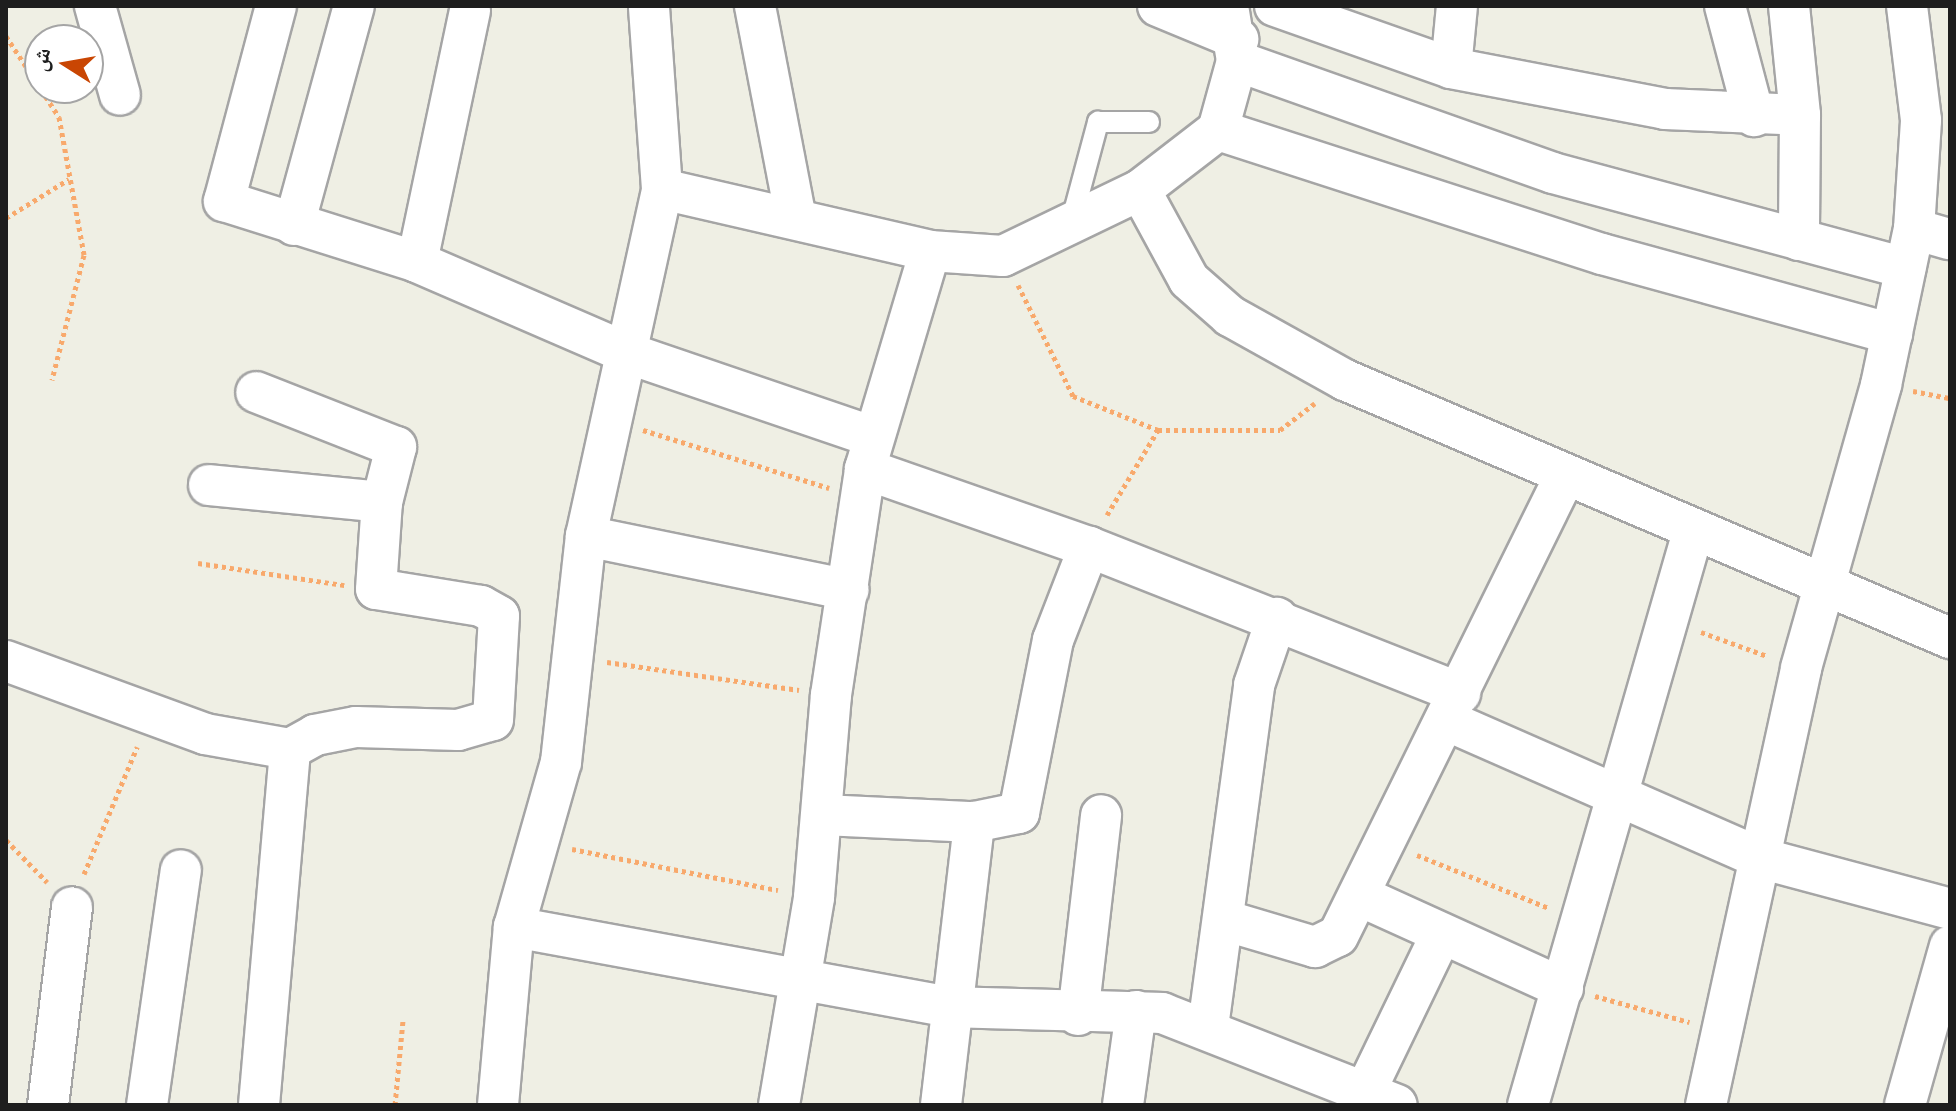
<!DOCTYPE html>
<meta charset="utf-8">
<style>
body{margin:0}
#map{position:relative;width:1956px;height:1111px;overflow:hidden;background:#efefe4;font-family:"Sofia Sans Condensed","Noto Naskh Arabic",sans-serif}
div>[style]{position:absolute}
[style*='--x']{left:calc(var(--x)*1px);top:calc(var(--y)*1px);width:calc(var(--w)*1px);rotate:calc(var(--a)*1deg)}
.path>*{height:5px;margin-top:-2.5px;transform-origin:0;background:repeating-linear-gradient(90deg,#f8a96c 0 4px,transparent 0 8px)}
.roads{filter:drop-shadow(2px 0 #a5a5a5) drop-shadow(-2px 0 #a5a5a5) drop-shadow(0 2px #a5a5a5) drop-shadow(0 -2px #a5a5a5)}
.lane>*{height:20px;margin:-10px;padding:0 10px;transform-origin:10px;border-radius:10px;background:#fff}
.street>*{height:40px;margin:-20px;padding:0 20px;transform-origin:20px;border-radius:20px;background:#fff}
span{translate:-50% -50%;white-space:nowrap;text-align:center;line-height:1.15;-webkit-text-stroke:8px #fff;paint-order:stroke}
.frame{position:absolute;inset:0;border:8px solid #1e1e1e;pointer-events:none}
.north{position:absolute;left:24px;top:24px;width:80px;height:80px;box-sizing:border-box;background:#fff;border:2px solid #a5a5a5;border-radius:50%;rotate:281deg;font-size:22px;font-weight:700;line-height:32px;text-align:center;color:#1e1e1e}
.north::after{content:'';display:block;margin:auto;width:28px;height:36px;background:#c94603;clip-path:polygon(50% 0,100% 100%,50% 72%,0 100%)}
</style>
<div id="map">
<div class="path">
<i style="--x:6;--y:36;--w:97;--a:56.8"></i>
<i style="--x:59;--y:117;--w:140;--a:79.7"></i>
<i style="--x:84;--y:255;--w:129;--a:104.4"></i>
<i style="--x:6;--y:218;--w:74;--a:-31.8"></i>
<i style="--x:1018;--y:285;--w:124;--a:63.6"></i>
<i style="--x:1073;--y:396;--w:92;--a:21.8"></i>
<i style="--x:1158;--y:430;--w:122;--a:0"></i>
<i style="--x:1280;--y:430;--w:44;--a:-37.6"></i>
<i style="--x:1913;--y:391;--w:38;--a:11"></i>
<i style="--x:643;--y:430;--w:195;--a:17.3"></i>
<i style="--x:1107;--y:515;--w:99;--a:-59"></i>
<i style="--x:198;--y:563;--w:148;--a:8.6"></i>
<i style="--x:1701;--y:632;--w:70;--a:20"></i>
<i style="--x:607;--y:662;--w:194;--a:8.3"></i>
<i style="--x:6;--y:840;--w:59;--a:45.7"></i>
<i style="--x:572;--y:849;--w:210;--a:11.3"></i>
<i style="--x:1417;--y:855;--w:142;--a:21.9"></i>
<i style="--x:84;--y:874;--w:138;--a:-67.3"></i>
<i style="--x:1595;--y:996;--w:98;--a:15.5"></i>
<i style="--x:395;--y:1105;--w:85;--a:-84.6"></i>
</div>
<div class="roads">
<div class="lane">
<i style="--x:1071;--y:223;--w:105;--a:-75"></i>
<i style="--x:1098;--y:122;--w:51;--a:0"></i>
</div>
<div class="street">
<i style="--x:95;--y:6;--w:92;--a:74.3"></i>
<i style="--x:276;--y:6;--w:202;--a:104.9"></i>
<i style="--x:224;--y:201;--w:202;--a:17.5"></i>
<i style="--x:417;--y:262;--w:232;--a:23.4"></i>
<i style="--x:630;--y:354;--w:255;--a:18.8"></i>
<i style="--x:755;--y:6;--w:216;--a:79.1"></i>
<i style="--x:1158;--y:6;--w:87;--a:22.4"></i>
<i style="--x:1275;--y:6;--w:187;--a:19.4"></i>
<i style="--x:1451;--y:68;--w:218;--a:10.8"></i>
<i style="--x:1665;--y:109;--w:135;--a:2.5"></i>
<i style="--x:1725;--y:6;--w:114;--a:75.2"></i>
<i style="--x:1789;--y:6;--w:110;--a:84.2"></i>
<i style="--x:1800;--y:115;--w:125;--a:90.5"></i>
<i style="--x:1237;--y:61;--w:335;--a:19.5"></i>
<i style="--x:1553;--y:173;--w:365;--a:15.1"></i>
<i style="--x:1451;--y:68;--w:62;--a:-84.5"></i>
<i style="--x:1218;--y:130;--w:404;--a:17.9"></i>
<i style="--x:1602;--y:254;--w:301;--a:15.4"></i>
<i style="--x:662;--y:189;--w:275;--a:13"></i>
<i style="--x:930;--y:251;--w:73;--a:3.9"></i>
<i style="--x:1003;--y:256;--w:152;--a:-25.7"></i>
<i style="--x:1140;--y:190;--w:98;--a:-37.6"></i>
<i style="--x:1218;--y:130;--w:72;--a:-74.6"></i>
<i style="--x:1237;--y:61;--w:56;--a:-99.3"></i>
<i style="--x:1140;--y:190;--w:102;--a:61.4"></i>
<i style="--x:1189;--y:280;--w:55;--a:41.3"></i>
<i style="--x:1230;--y:316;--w:132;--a:29.1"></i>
<i style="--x:1345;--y:380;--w:658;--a:23.1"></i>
<i style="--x:294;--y:225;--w:227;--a:-74.7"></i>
<i style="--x:1914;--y:229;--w:37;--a:16"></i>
<i style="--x:417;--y:262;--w:257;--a:-78.1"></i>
<i style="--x:865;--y:469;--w:237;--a:19.2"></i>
<i style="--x:1089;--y:547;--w:399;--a:21.5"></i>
<i style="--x:209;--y:485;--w:174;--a:5.6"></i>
<i style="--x:586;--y:536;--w:268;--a:11.6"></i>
<i style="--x:6;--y:661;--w:212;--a:20.1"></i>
<i style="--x:205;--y:734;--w:86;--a:10"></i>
<i style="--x:290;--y:749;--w:29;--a:-29"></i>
<i style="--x:315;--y:735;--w:42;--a:-11"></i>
<i style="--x:356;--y:727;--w:102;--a:1.7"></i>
<i style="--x:458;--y:730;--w:36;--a:-16"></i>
<i style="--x:493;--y:720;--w:104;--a:-86.7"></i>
<i style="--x:499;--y:616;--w:21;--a:-151"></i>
<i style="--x:481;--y:606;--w:106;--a:-170.8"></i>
<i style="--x:376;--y:589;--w:87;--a:-86.1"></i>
<i style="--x:382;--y:502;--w:57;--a:-75.7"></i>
<i style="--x:396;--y:447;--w:150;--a:-158.6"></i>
<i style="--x:1448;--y:721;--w:341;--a:23.7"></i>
<i style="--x:1760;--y:858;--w:197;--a:15"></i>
<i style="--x:823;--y:815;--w:151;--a:2.7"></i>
<i style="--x:974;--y:822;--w:46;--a:-11.3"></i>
<i style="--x:1019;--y:813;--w:176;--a:-78.9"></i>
<i style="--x:1053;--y:640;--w:100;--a:-68.8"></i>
<i style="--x:1360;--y:896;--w:223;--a:24.4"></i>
<i style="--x:1227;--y:921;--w:92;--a:16.5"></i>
<i style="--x:1315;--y:947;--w:25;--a:-26"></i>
<i style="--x:1338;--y:936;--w:511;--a:-63.74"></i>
<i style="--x:514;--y:927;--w:442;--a:10.4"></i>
<i style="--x:949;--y:1007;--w:213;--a:1.6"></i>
<i style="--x:1162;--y:1013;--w:252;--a:21.4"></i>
<i style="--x:1078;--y:1015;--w:201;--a:-83.4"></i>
<i style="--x:1208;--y:1027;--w:345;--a:-82.3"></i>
<i style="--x:1254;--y:685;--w:71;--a:-71.1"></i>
<i style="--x:1365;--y:1092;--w:174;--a:-64.2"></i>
<i style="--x:48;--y:1105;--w:199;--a:-83.1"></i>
<i style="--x:147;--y:1105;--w:237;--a:-81.8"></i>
<i style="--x:259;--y:1105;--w:357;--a:-85"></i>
<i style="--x:498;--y:1105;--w:179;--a:-84.9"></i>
<i style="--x:514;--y:927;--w:172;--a:-74.1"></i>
<i style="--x:561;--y:762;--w:227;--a:-83.7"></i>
<i style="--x:586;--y:536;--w:355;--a:-77.6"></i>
<i style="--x:662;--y:189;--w:183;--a:-94.1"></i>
<i style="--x:779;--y:1105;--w:211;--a:-80.4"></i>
<i style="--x:814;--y:897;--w:203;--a:-85.2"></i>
<i style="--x:831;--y:695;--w:229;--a:-81.4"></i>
<i style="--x:865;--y:469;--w:227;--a:-73.4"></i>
<i style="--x:941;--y:1105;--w:285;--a:-83.3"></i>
<i style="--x:1123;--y:1105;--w:95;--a:-82.1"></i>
<i style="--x:1528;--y:1105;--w:596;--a:-73.94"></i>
<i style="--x:1706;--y:1105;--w:447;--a:-77.7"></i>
<i style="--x:1801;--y:668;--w:294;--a:-74.2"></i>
<i style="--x:1881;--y:385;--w:159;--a:-78.1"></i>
<i style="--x:1914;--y:229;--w:109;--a:-86.3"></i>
<i style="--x:1921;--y:120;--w:115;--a:-97"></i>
<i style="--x:1905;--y:1105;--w:165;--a:-74.2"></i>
</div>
</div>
<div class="frame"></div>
<div class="north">ش</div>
</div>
